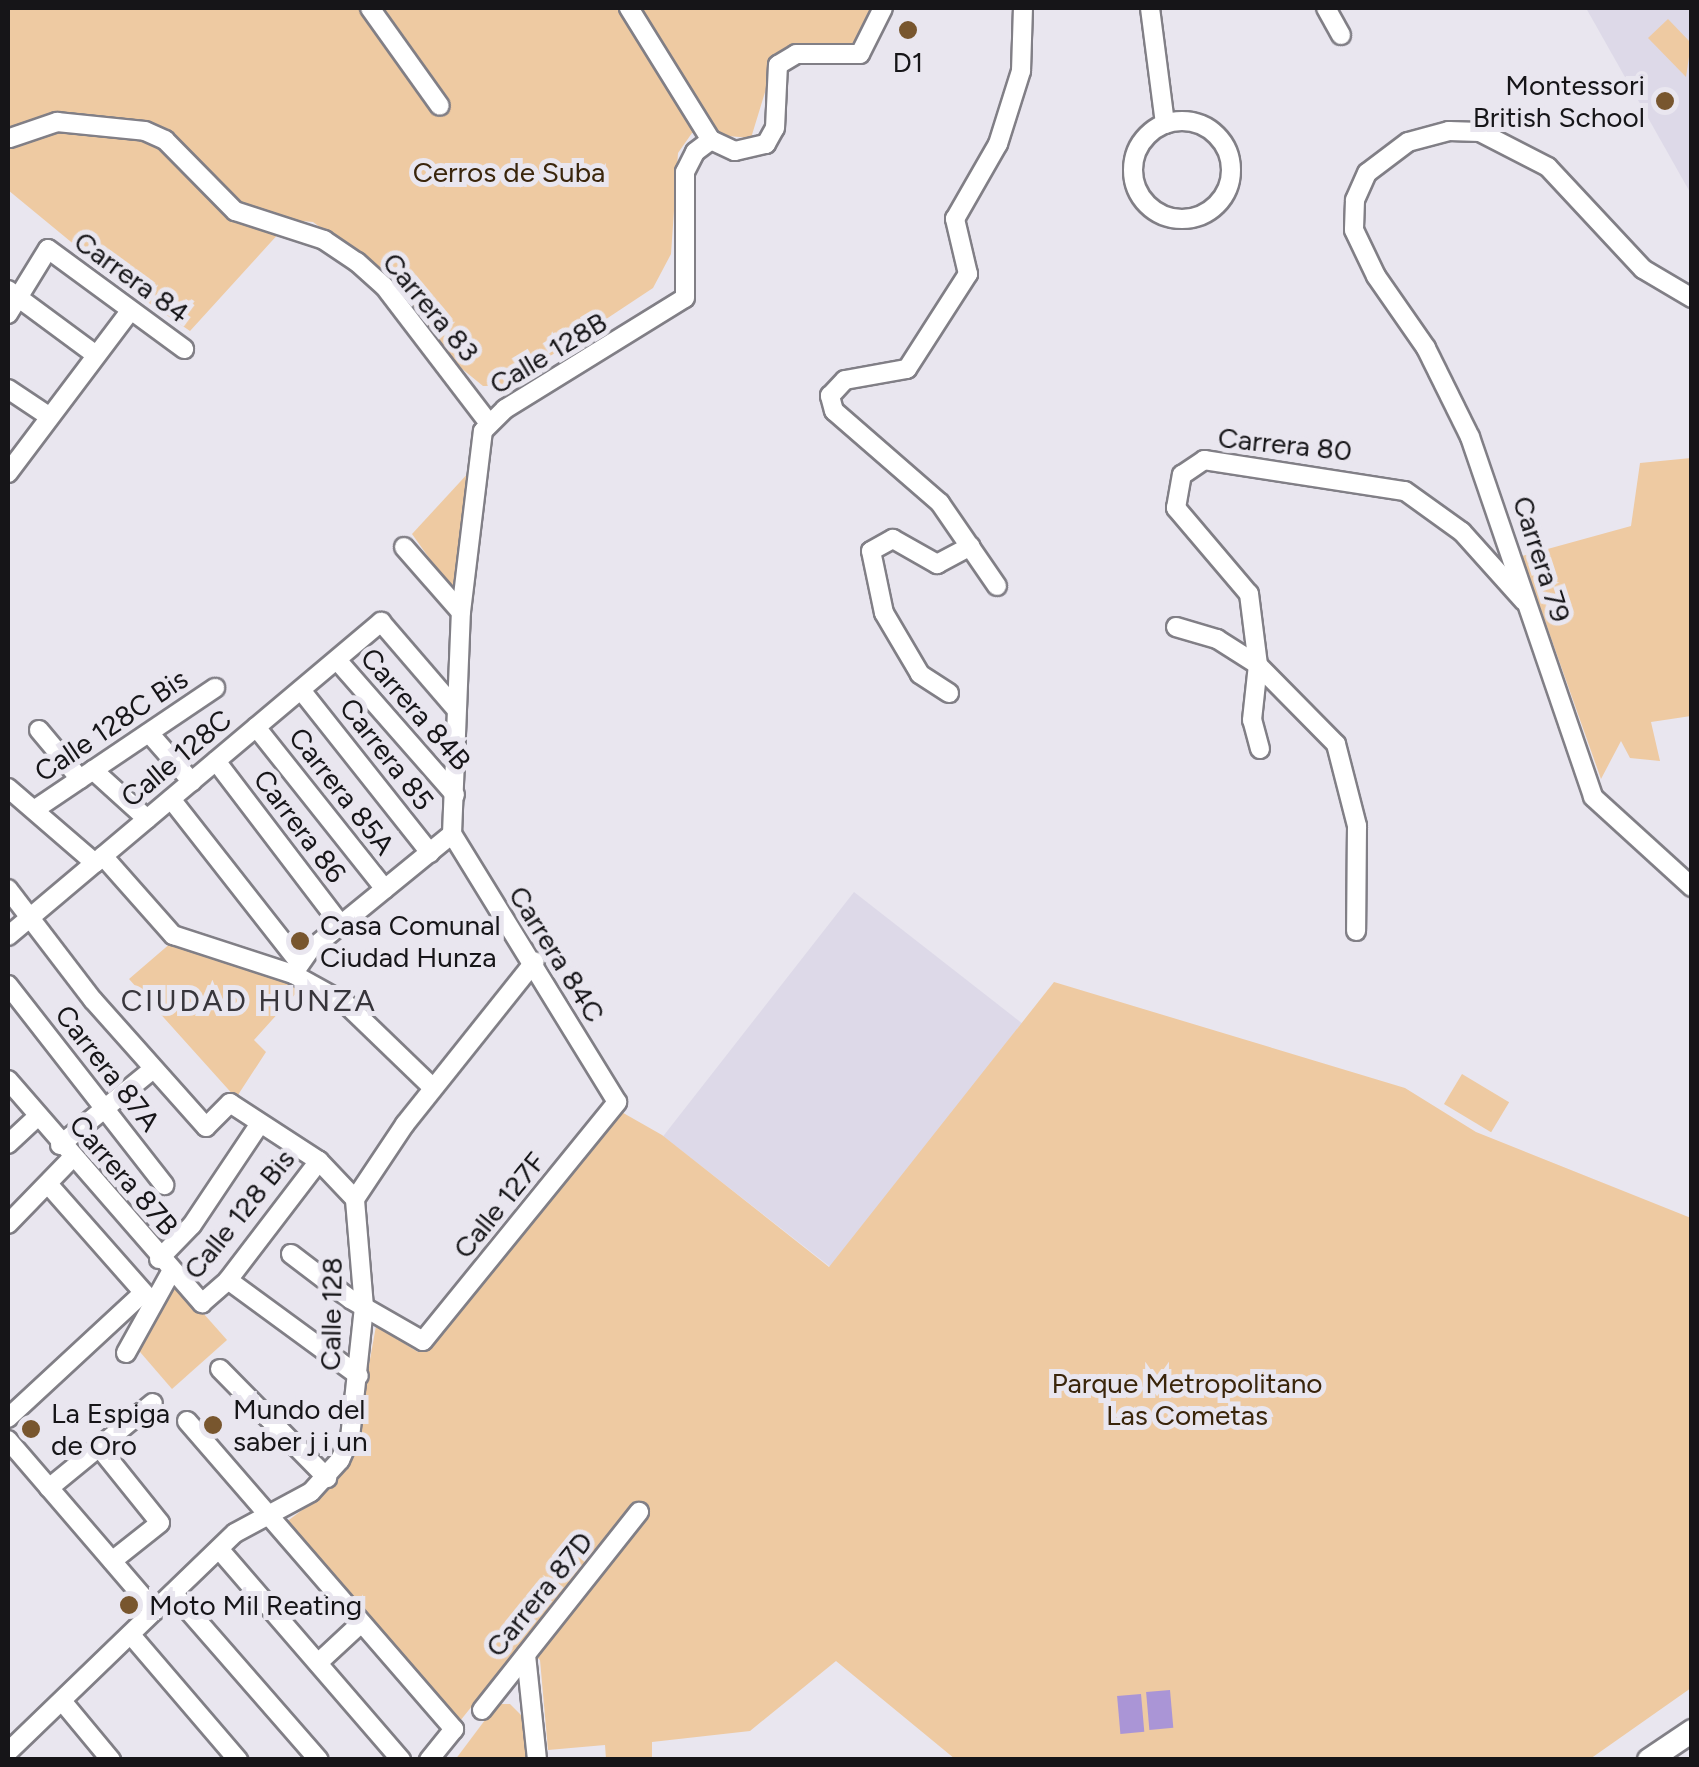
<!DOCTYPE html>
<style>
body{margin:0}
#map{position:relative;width:1699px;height:1767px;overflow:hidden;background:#e9e6ef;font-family:Figtree,sans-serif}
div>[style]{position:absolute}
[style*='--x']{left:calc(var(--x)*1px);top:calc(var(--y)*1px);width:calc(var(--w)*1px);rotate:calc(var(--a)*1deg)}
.built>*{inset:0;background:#ddd9e8;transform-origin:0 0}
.green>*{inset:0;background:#eecaa2;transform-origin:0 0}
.water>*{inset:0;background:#aa95d6;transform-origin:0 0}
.roads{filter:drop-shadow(2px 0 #817f86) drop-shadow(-2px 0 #817f86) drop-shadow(0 2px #817f86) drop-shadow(0 -2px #817f86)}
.minor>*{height:18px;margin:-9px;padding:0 9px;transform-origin:9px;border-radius:9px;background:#fff}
.minor>.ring{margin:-9px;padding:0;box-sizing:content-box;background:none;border:18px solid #fff;border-radius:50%}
.major>*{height:22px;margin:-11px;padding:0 11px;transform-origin:11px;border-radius:11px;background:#fff}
.dots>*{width:28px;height:28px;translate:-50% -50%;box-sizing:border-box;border:5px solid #e9e6ef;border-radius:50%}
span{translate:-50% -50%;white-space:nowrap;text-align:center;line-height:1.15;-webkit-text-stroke:10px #e9e6ef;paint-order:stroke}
.poi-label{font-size:28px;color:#161518}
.right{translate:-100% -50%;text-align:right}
.left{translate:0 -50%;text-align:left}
.park-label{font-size:28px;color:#3a250b}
.street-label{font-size:28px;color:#161518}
.neighbourhood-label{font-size:30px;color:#38363c;letter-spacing:2.5px}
.frame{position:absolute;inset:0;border:10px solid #161518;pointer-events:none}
</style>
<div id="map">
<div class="built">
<i style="clip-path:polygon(1586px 8px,1691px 8px,1691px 194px)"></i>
<i style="left:854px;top:892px;width:213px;height:310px;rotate:38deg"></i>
</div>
<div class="green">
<i style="clip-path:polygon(8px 8px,871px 8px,857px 44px,790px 45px,777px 53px,751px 138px,692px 133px,678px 153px,671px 254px,653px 288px,505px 386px,483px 386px,461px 368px,371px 264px,313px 222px,291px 220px,190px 331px,127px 288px,8px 190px)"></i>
<i style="clip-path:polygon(1668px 19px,1691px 43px,1686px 77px,1648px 38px)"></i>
<i style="clip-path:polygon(1691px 458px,1691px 716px,1651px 722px,1660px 761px,1630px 758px,1621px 741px,1601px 779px,1522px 556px,1631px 526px,1640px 463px)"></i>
<i style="clip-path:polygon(471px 470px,454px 593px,412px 534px)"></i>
<i style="clip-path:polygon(172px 942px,290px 979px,299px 990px,254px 1040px,266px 1052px,236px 1098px,129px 979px)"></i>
<i style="clip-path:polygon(1054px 982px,1405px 1088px,1476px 1132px,1691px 1218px,1691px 1688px,1590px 1759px,955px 1759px,836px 1661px,750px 1731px,652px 1742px,652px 1759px,606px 1759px,605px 1745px,548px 1750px,540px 1660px,521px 1645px,460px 1721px,285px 1523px,331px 1488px,354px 1448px,376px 1326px,418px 1352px,611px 1106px,662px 1135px,829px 1267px)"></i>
<i style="left:1462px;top:1074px;width:55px;height:35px;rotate:31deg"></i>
<i style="clip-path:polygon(172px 1278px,227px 1340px,172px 1389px,134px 1345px)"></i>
<i style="clip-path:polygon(497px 1704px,510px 1704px,525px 1719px,531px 1759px,455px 1760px)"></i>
</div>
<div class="water">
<i style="left:1170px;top:1690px;width:38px;height:24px;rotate:85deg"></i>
<i style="left:1141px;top:1694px;width:38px;height:24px;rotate:85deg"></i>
</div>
<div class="roads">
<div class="minor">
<i style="--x:370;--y:8;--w:120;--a:54.5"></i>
<i style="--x:629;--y:8;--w:155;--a:58.2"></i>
<i style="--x:1150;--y:8;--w:117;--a:82.6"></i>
<i style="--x:1326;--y:8;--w:31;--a:61"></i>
<i class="ring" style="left:1133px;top:121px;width:80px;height:80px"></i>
<i style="--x:10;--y:138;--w:50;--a:-18.8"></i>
<i style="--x:57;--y:122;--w:88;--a:5.8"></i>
<i style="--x:145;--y:131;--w:22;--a:24"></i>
<i style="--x:165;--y:140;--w:100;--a:45.4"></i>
<i style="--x:235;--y:211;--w:94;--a:18"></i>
<i style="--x:324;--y:240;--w:40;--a:34"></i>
<i style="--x:357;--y:262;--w:36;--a:42"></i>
<i style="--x:384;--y:286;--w:171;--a:52.6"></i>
<i style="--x:711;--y:140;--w:26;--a:25"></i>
<i style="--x:735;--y:151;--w:32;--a:-13"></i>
<i style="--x:766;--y:144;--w:18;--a:-61"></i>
<i style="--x:775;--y:128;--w:63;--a:-87.3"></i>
<i style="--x:778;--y:65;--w:21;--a:-31"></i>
<i style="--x:796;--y:54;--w:64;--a:0"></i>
<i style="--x:860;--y:54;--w:51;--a:-63.4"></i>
<i style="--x:8;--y:290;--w:109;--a:36.5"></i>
<i style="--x:1692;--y:298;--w:57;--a:-149.4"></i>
<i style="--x:1643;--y:269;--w:139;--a:-133"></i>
<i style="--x:1548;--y:167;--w:76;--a:-152.8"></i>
<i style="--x:1480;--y:132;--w:31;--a:-178"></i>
<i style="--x:1449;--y:131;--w:42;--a:165"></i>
<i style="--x:1408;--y:142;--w:51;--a:142.9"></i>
<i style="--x:1367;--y:173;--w:30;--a:114"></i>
<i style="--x:1355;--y:200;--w:30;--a:92"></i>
<i style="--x:1354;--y:230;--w:51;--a:64.4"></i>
<i style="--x:1376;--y:276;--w:88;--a:55.2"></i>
<i style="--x:1426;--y:348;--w:99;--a:63.7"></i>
<i style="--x:1470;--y:437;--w:380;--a:71.1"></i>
<i style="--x:1593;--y:797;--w:134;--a:42.3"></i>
<i style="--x:8;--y:314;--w:76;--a:-58.4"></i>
<i style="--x:48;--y:249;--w:169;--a:36.3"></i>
<i style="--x:8;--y:389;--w:50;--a:33.7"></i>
<i style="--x:8;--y:473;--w:203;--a:-53"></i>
<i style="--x:404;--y:547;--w:86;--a:48.8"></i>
<i style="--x:997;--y:586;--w:101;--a:-124.5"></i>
<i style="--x:940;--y:503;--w:140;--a:-139"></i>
<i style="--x:834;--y:411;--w:16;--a:-105"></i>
<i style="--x:830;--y:396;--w:22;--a:-47"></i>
<i style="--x:845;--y:380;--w:63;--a:-10.1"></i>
<i style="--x:907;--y:369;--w:113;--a:-57.3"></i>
<i style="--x:968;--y:274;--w:57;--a:-103.3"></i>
<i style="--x:955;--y:219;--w:86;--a:-60.2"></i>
<i style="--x:998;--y:144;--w:77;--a:-72.5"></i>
<i style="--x:1021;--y:71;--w:63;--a:-88.2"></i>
<i style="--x:1176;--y:627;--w:43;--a:16.3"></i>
<i style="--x:1217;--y:639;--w:49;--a:32.4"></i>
<i style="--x:1258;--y:665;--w:111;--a:45.4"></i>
<i style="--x:1336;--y:744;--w:85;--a:75.6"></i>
<i style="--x:1357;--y:826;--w:105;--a:90.5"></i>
<i style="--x:337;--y:660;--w:179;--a:48.8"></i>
<i style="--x:301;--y:690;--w:208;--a:51.6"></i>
<i style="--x:949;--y:693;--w:35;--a:-147"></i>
<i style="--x:920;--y:674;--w:71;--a:-120.5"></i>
<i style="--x:884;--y:613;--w:63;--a:-101.8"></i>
<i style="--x:871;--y:551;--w:25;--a:-29"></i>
<i style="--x:893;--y:539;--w:51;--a:29.6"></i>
<i style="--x:937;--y:564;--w:38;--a:-28"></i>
<i style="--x:256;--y:727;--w:207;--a:51.5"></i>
<i style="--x:39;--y:730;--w:64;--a:50.1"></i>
<i style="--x:149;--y:733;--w:65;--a:48.7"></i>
<i style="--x:1260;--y:749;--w:30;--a:-105"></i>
<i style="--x:1252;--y:720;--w:55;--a:-83.8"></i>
<i style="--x:1258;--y:665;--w:72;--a:-97.2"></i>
<i style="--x:1249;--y:594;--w:113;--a:-130.3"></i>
<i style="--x:1176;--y:508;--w:34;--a:-80"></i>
<i style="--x:1182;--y:475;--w:27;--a:-34"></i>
<i style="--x:1204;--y:460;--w:203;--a:8.8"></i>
<i style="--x:1405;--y:491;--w:70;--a:35.7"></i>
<i style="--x:1462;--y:532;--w:93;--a:48.1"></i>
<i style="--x:216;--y:761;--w:205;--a:52.7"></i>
<i style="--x:93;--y:770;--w:73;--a:42.2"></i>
<i style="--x:8;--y:788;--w:115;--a:40.8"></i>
<i style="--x:171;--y:799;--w:207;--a:51.9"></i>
<i style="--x:37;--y:808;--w:215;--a:-34"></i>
<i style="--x:103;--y:856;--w:106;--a:48.5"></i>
<i style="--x:173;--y:935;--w:126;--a:18"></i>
<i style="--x:293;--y:974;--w:60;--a:29.1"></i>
<i style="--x:345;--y:1003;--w:121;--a:44"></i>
<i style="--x:8;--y:889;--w:140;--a:52.6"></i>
<i style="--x:93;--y:1000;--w:170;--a:48.3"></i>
<i style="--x:206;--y:1127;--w:34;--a:-45"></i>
<i style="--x:230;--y:1103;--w:106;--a:33.1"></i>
<i style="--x:319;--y:1161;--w:52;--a:46.5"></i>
<i style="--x:8;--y:936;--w:488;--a:-40.1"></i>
<i style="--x:381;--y:622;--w:113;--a:49.3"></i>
<i style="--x:293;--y:974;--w:29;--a:-55"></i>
<i style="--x:310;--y:950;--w:183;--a:-39.2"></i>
<i style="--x:452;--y:834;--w:222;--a:-87.7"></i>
<i style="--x:461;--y:612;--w:182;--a:-83.1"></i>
<i style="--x:483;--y:431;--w:31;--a:-45"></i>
<i style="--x:505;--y:409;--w:211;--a:-31.7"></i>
<i style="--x:685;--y:298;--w:126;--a:-90"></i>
<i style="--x:685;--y:172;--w:22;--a:-63"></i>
<i style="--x:695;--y:152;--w:20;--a:-37"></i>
<i style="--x:8;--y:985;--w:254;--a:52"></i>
<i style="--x:8;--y:1080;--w:296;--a:49"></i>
<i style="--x:202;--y:1303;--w:35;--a:-41"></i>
<i style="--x:228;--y:1280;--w:150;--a:-52.6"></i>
<i style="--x:8;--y:1144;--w:40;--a:-43"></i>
<i style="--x:60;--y:1145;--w:119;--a:-39.2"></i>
<i style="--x:48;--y:1184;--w:159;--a:48.6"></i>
<i style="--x:8;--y:1224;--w:92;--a:-45.9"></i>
<i style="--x:291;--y:1254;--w:74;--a:37.3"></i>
<i style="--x:350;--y:1299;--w:84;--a:29.9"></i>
<i style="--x:423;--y:1341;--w:308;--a:-50.9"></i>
<i style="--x:617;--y:1102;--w:315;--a:-121.6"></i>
<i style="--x:159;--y:1259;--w:47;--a:-45.9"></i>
<i style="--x:192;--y:1225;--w:120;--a:-56.2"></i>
<i style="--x:228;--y:1280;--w:162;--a:36.2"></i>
<i style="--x:126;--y:1353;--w:93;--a:-60.9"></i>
<i style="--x:220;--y:1369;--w:153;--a:45.5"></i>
<i style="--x:8;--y:1418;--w:184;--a:-42.8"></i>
<i style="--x:187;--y:1421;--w:408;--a:49.1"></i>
<i style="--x:454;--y:1729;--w:40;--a:129"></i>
<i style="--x:8;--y:1440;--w:225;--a:49.3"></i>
<i style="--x:99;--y:1447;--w:97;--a:51.2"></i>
<i style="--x:160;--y:1523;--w:61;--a:141.6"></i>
<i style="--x:49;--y:1488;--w:134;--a:-39.3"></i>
<i style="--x:219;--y:1549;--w:279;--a:49.2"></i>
<i style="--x:174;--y:1594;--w:220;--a:48.9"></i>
<i style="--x:131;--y:1635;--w:165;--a:49.4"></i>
<i style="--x:526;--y:1655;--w:106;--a:84"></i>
<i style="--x:318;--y:1663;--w:59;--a:-42.9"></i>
<i style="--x:62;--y:1701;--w:77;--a:50.3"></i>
<i style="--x:482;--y:1710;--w:253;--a:-51.6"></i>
<i style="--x:8;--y:1752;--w:315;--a:-44"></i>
<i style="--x:235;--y:1533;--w:86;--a:-28.3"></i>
<i style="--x:311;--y:1492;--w:43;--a:-47.8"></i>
<i style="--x:340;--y:1460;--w:24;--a:-66"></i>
<i style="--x:350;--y:1438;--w:132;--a:-83.9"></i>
<i style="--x:364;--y:1307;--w:108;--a:-94.8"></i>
<i style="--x:355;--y:1199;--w:90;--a:-56.3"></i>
<i style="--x:405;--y:1124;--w:208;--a:-51.4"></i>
</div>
<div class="major">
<i style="--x:1649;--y:1760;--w:52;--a:-34"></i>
</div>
</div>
<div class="dots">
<i style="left:908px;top:30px;background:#78562e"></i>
<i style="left:1665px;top:101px;background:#78562e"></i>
<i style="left:300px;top:941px;background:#78562e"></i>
<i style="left:213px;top:1425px;background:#78562e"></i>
<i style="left:31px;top:1429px;background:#78562e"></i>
<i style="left:129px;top:1605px;background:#78562e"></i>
</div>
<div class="poi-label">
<span style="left:908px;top:62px">D1</span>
<span class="right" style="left:1645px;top:101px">Montessori<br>British School</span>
<span class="left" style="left:320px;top:941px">Casa Comunal<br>Ciudad Hunza</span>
<span class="left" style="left:233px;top:1425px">Mundo del<br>saber j i un</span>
<span class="left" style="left:51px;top:1429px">La Espiga<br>de Oro</span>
<span class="left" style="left:149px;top:1605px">Moto Mil Reating</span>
</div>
<div class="park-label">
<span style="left:509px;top:172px">Cerros de Suba</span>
<span style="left:1187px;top:1399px">Parque Metropolitano<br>Las Cometas</span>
</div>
<div class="street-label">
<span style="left:132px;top:277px;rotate:36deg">Carrera 84</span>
<span style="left:431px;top:307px;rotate:50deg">Carrera 83</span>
<span style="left:548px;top:353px;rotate:-31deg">Calle 128B</span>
<span style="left:1285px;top:444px;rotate:6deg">Carrera 80</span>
<span style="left:1542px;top:559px;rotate:72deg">Carrera 79</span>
<span style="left:416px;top:709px;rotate:49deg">Carrera 84B</span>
<span style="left:111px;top:725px;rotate:-34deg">Calle 128C Bis</span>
<span style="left:387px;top:754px;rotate:52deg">Carrera 85</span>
<span style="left:176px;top:758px;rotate:-40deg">Calle 128C</span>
<span style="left:342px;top:791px;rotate:52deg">Carrera 85A</span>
<span style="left:300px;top:826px;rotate:53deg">Carrera 86</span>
<span style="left:557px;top:954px;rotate:58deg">Carrera 84C</span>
<span style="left:108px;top:1068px;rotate:52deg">Carrera 87A</span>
<span style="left:124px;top:1175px;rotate:49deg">Carrera 87B</span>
<span style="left:499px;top:1205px;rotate:-51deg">Calle 127F</span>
<span style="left:239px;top:1214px;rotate:-51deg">Calle 128 Bis</span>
<span style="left:331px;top:1314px;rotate:-89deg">Calle 128</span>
<span style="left:539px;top:1594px;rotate:-51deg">Carrera 87D</span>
</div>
<div class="neighbourhood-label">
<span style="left:249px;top:1001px">CIUDAD HUNZA</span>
</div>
<div class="frame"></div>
</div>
